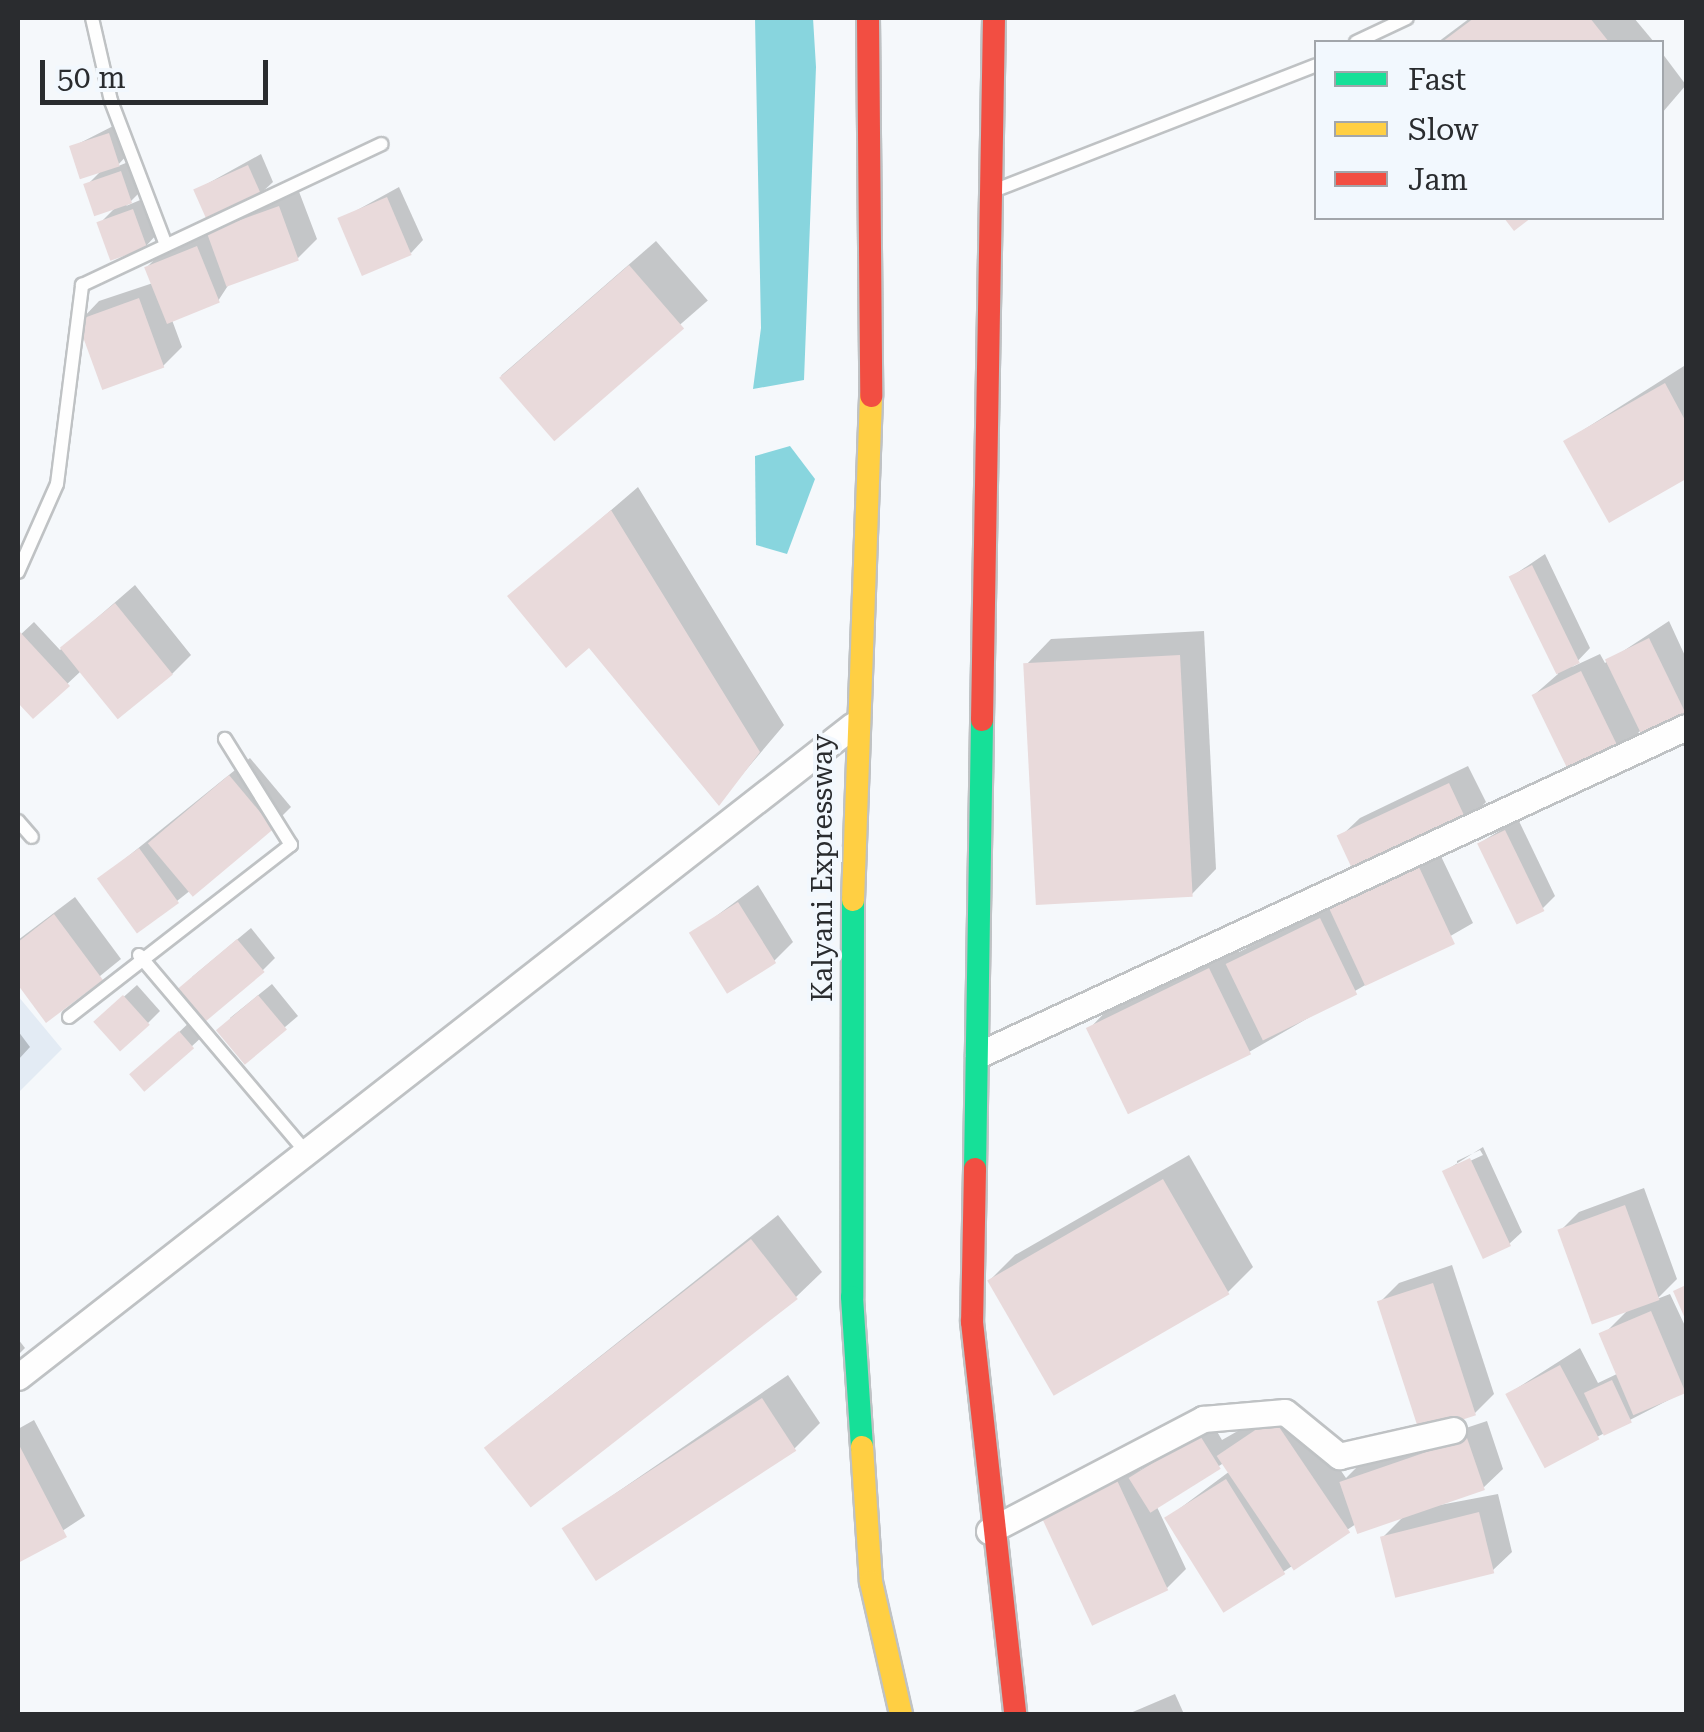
<!DOCTYPE html>
<style>
body{margin:0}
#map{position:relative;width:1704px;height:1732px;overflow:hidden;background:#f5f8fb;font-family:"Roboto Serif",serif}
div>[style]{position:absolute}
[style*='--x']{left:calc(var(--x)*1px);top:calc(var(--y)*1px);width:calc(var(--w)*1px);rotate:calc(var(--a)*1deg)}
.built>*{inset:0;background:#e3ebf4}
.water>*{inset:0;background:#88d5de}
.shadow>*{inset:0;background:#0003;transform-origin:0 0}
.building>*{inset:0;background:#e9dadb;transform-origin:0 0}
.roads{filter:drop-shadow(2px 0 #bfc2c4) drop-shadow(-2px 0 #bfc2c4) drop-shadow(0 2px #bfc2c4) drop-shadow(0 -2px #bfc2c4)}
.lane>*{height:12px;margin:-6px;padding:0 6px;transform-origin:6px;border-radius:6px;background:#fefefe}
.street>*{height:25px;margin:-12.5px;padding:0 12.5px;transform-origin:12.5px;border-radius:12.5px;background:#fefefe}
.fast>*{height:22px;margin:-11px;padding:0 11px;transform-origin:11px;border-radius:11px;background:#16e098}
.slow>*{height:22px;margin:-11px;padding:0 11px;transform-origin:11px;border-radius:11px;background:#ffcf43}
.jam>*{height:22px;margin:-11px;padding:0 11px;transform-origin:11px;border-radius:11px;background:#f24e42}
span{translate:-50% -50%;white-space:nowrap;text-align:center;line-height:1.15;-webkit-text-stroke:8px #f2f8fe;paint-order:stroke}
.street-label{font-size:28px;color:#2a2c2f}
.frame{position:absolute;inset:0;border:20px solid #2a2c2f;pointer-events:none}
.legend{position:absolute;left:1314px;top:40px;width:350px;height:180px;box-sizing:border-box;background:#f2f8fe;border:2px solid #a2a6ab;margin:0;padding:12px 18px;list-style:none;font-size:30px;color:#2a2c2f}
.legend li{display:flex;align-items:center;gap:20px;height:50px}
.legend b{width:50px;border:2px solid #a2a6ab}
.scale{position:absolute;left:40px;top:60px;width:228px;height:45px;box-sizing:border-box;border:5px solid #2a2c2f;border-top:0;padding-left:12px;font-size:30px;line-height:35px;white-space:nowrap;color:#2a2c2f;-webkit-text-stroke:8px #f2f8fe;paint-order:stroke}
</style>
<div id="map">
<div class="built">
<i style="clip-path:polygon(18px 996px,62px 1049px,18px 1093px)"></i>
</div>
<div class="water">
<i style="clip-path:polygon(755px 18px,813px 18px,816px 67px,804px 380px,753px 389px,761px 328px)"></i>
<i style="clip-path:polygon(790px 446px,815px 479px,787px 554px,756px 545px,755px 456px)"></i>
</div>
<div class="shadow">
<i style="clip-path:polygon(1470px 18px,1634px 18px,1654px 42px,1438px 42px)"></i>
<i style="clip-path:polygon(1662px 53px,1686px 85px,1662px 113px)"></i>
<i style="clip-path:polygon(121px 122px,131px 151px,116px 167px,133px 160px,143px 189px,126px 206px,145px 198px,158px 233px,146px 246px,100px 223px,117px 206px,87px 185px,103px 169px,72px 147px)"></i>
<i style="clip-path:polygon(261px 154px,273px 182px,260px 194px,196px 190px)"></i>
<i style="clip-path:polygon(399px 187px,423px 240px,411px 253px,341px 219px)"></i>
<i style="clip-path:polygon(298px 189px,317px 239px,298px 258px,229px 284px,218px 301px,172px 320px,182px 347px,163px 366px,80px 321px,99px 301px,153px 283px,147px 267px,159px 255px)"></i>
<i style="left:656px;top:241px;width:79px;height:205px;rotate:49deg"></i>
<i style="clip-path:polygon(1684px 366px,1686px 476px,1610px 519px,1566px 441px)"></i>
<i style="clip-path:polygon(638px 487px,784px 725px,719px 802px,589px 645px,510px 597px)"></i>
<i style="clip-path:polygon(1545px 554px,1590px 648px,1572px 667px,1600px 654px,1605px 663px,1669px 621px,1686px 658px,1685px 713px,1641px 730px,1619px 752px,1534px 695px,1558px 674px,1511px 577px)"></i>
<i style="clip-path:polygon(135px 585px,191px 655px,172px 674px,81px 671px,33px 716px,18px 699px,18px 637px,34px 622px,60px 650px)"></i>
<i style="clip-path:polygon(1204px 631px,1216px 869px,1191px 895px,1026px 665px,1051px 639px)"></i>
<i style="clip-path:polygon(250px 758px,291px 807px,272px 826px,177px 901px,100px 879px)"></i>
<i style="clip-path:polygon(1468px 766px,1486px 802px,1467px 822px,1340px 837px,1360px 818px)"></i>
<i style="clip-path:polygon(1518px 819px,1555px 896px,1542px 909px,1480px 843px)"></i>
<i style="clip-path:polygon(1438px 850px,1473px 923px,1249px 1052px,1089px 1029px,1114px 1003px,1235px 944px,1239px 952px)"></i>
<i style="clip-path:polygon(758px 885px,793px 942px,774px 961px,692px 934px)"></i>
<i style="clip-path:polygon(75px 897px,121px 959px,47px 1019px,18px 980px,18px 940px)"></i>
<i style="clip-path:polygon(251px 928px,275px 958px,263px 970px,192px 977px)"></i>
<i style="clip-path:polygon(272px 984px,298px 1016px,244px 1062px,230px 1018px)"></i>
<i style="clip-path:polygon(137px 985px,160px 1011px,148px 1023px,109px 1010px)"></i>
<i style="clip-path:polygon(192px 1020px,205px 1034px,146px 1089px,146px 1063px)"></i>
<i style="clip-path:polygon(18px 1031px,30px 1047px,18px 1060px)"></i>
<i style="clip-path:polygon(evenodd,1483px 1147px,1522px 1232px,1509px 1244px,1445px 1171px,1483px 1147px,1480px 1150px,1483px 1155px,1457px 1167px,1457px 1161px,1480px 1150px)"></i>
<i style="clip-path:polygon(1189px 1155px,1253px 1267px,1227px 1293px,990px 1280px,1015px 1255px)"></i>
<i style="clip-path:polygon(1644px 1188px,1677px 1279px,1657px 1299px,1670px 1294px,1686px 1328px,1686px 1391px,1597px 1437px,1508px 1394px,1580px 1348px,1598px 1383px,1619px 1373px,1602px 1336px,1629px 1309px,1560px 1231px,1579px 1212px)"></i>
<i style="clip-path:polygon(778px 1215px,822px 1272px,796px 1297px,486px 1447px)"></i>
<i style="clip-path:polygon(1452px 1265px,1494px 1394px,1475px 1413px,1379px 1303px,1399px 1283px)"></i>
<i style="clip-path:polygon(18px 1339px,25px 1348px,18px 1355px)"></i>
<i style="clip-path:polygon(788px 1375px,820px 1423px,794px 1449px,565px 1528px)"></i>
<i style="clip-path:polygon(1292px 1400px,1346px 1478px,1361px 1463px,1487px 1421px,1503px 1469px,1483px 1488px,1424px 1508px,1498px 1494px,1512px 1552px,1492px 1571px,1383px 1537px,1405px 1515px,1356px 1524px,1283px 1572px,1167px 1518px,1230px 1471px,1225px 1462px,1157px 1507px,1186px 1569px,1167px 1588px,1042px 1512px,1134px 1459px,1140px 1470px,1212px 1423px,1222px 1440px)"></i>
<i style="clip-path:polygon(34px 1420px,85px 1516px,18px 1560px,18px 1429px)"></i>
<i style="clip-path:polygon(1175px 1694px,1184px 1714px,1128px 1714px)"></i>
</div>
<div class="building">
<i style="clip-path:polygon(1474px 18px,1590px 18px,1609px 42px,1442px 42px)"></i>
<i style="left:109px;top:133px;width:35px;height:42px;rotate:72deg"></i>
<i style="left:248px;top:165px;width:34px;height:60px;rotate:66deg"></i>
<i style="left:121px;top:171px;width:34px;height:40px;rotate:71deg"></i>
<i style="left:387px;top:197px;width:63px;height:54px;rotate:67deg"></i>
<i style="left:279px;top:206px;width:58px;height:77px;rotate:70deg"></i>
<i style="left:133px;top:209px;width:41px;height:39px;rotate:70deg"></i>
<i style="clip-path:polygon(1504px 218px,1531px 218px,1514px 231px)"></i>
<i style="left:197px;top:246px;width:61px;height:57px;rotate:68deg"></i>
<i style="left:629px;top:265px;width:84px;height:172px;rotate:49deg"></i>
<i style="left:139px;top:298px;width:74px;height:66px;rotate:70deg"></i>
<i style="clip-path:polygon(1665px 383px,1686px 422px,1686px 479px,1609px 523px,1563px 441px)"></i>
<i style="clip-path:polygon(611px 510px,760px 752px,719px 806px,589px 648px,566px 668px,507px 596px)"></i>
<i style="left:1532px;top:565px;width:109px;height:26px;rotate:64deg"></i>
<i style="left:115px;top:603px;width:92px;height:71px;rotate:51deg"></i>
<i style="clip-path:polygon(20px 632px,70px 686px,33px 719px,18px 703px)"></i>
<i style="left:1649px;top:638px;width:85px;height:49px;rotate:64deg"></i>
<i style="left:1180px;top:655px;width:242px;height:157px;rotate:87deg"></i>
<i style="left:1581px;top:671px;width:92px;height:55px;rotate:64deg"></i>
<i style="left:229px;top:775px;width:70px;height:106px;rotate:50deg"></i>
<i style="left:1449px;top:783px;width:45px;height:124px;rotate:65deg"></i>
<i style="left:1505px;top:830px;width:90px;height:31px;rotate:64deg"></i>
<i style="left:139px;top:848px;width:68px;height:52px;rotate:54deg"></i>
<i style="left:1419px;top:867px;width:85px;height:99px;rotate:65deg"></i>
<i style="left:738px;top:902px;width:72px;height:58px;rotate:58deg"></i>
<i style="clip-path:polygon(54px 914px,103px 980px,46px 1023px,18px 985px,18px 942px)"></i>
<i style="left:1320px;top:918px;width:85px;height:105px;rotate:64deg"></i>
<i style="left:237px;top:939px;width:43px;height:78px;rotate:50deg"></i>
<i style="left:1209px;top:968px;width:96px;height:137px;rotate:64deg"></i>
<i style="left:123px;top:995px;width:40px;height:40px;rotate:48deg"></i>
<i style="left:258px;top:995px;width:45px;height:55px;rotate:50deg"></i>
<i style="left:179px;top:1031px;width:23px;height:66px;rotate:49deg"></i>
<i style="left:1470px;top:1158px;width:97px;height:31px;rotate:65deg"></i>
<i style="left:1163px;top:1179px;width:133px;height:203px;rotate:60deg"></i>
<i style="left:1625px;top:1205px;width:101px;height:72px;rotate:70deg"></i>
<i style="left:751px;top:1239px;width:76px;height:339px;rotate:52deg"></i>
<i style="left:1433px;top:1283px;width:139px;height:59px;rotate:72deg"></i>
<i style="clip-path:polygon(1686px 1285px,1686px 1321px,1673px 1291px)"></i>
<i style="left:1651px;top:1311px;width:89px;height:57px;rotate:67deg"></i>
<i style="left:1560px;top:1365px;width:84px;height:62px;rotate:62deg"></i>
<i style="left:1612px;top:1380px;width:47px;height:31px;rotate:65deg"></i>
<i style="left:762px;top:1398px;width:63px;height:239px;rotate:57deg"></i>
<i style="left:1273px;top:1418px;width:138px;height:68px;rotate:56deg"></i>
<i style="left:1199px;top:1434px;width:41px;height:83px;rotate:58deg"></i>
<i style="left:1467px;top:1438px;width:55px;height:135px;rotate:71deg"></i>
<i style="clip-path:polygon(18px 1443px,67px 1537px,18px 1563px)"></i>
<i style="left:1115px;top:1476px;width:126px;height:84px;rotate:65deg"></i>
<i style="left:1226px;top:1479px;width:112px;height:73px;rotate:58deg"></i>
<i style="left:1479px;top:1512px;width:63px;height:102px;rotate:76deg"></i>
</div>
<div class="roads">
<div class="lane">
<i style="--x:92;--y:18;--w:85;--a:77.1"></i>
<i style="--x:111;--y:101;--w:154;--a:69.1"></i>
<i style="--x:1356;--y:42;--w:56;--a:-25.2"></i>
<i style="--x:1001;--y:188;--w:338;--a:-21.3"></i>
<i style="--x:18;--y:572;--w:96;--a:-66.1"></i>
<i style="--x:57;--y:484;--w:201;--a:-82.8"></i>
<i style="--x:82;--y:285;--w:331;--a:-25.2"></i>
<i style="--x:18;--y:821;--w:21;--a:49"></i>
<i style="--x:139;--y:955;--w:261;--a:49.7"></i>
<i style="--x:69;--y:1017;--w:281;--a:-37.8"></i>
<i style="--x:291;--y:845;--w:125;--a:-121.9"></i>
</div>
<div class="street">
<i style="--x:978;--y:1055;--w:780;--a:-24.86"></i>
<i style="--x:18;--y:1377;--w:1059;--a:-37.98"></i>
<i style="--x:989;--y:1531;--w:242;--a:-27.6"></i>
<i style="--x:1203;--y:1419;--w:82;--a:-4.9"></i>
<i style="--x:1285;--y:1412;--w:70;--a:39.2"></i>
<i style="--x:1339;--y:1456;--w:117;--a:-12.8"></i>
</div>
<div class="fast">
<i style="--x:853;--y:900;--w:397;--a:90.1"></i>
<i style="--x:852;--y:1297;--w:150;--a:86.2"></i>
<i style="--x:975;--y:1169;--w:449;--a:-89.1"></i>
</div>
<div class="slow">
<i style="--x:853;--y:900;--w:504;--a:-87.95"></i>
<i style="--x:862;--y:1447;--w:135;--a:86.2"></i>
<i style="--x:871;--y:1582;--w:135;--a:77.2"></i>
</div>
<div class="jam">
<i style="--x:868;--y:18;--w:378;--a:89.5"></i>
<i style="--x:982;--y:720;--w:702;--a:-89.02"></i>
<i style="--x:975;--y:1169;--w:153;--a:91.1"></i>
<i style="--x:972;--y:1322;--w:394;--a:83.7"></i>
</div>
</div>
<div class="street-label">
<span style="left:823px;top:868px;rotate:-90deg">Kalyani Expressway</span>
</div>
<div class="frame"></div>
<ul class="legend">
<li><b style="height:12px;background:#16e098"></b>Fast</li>
<li><b style="height:12px;background:#ffcf43"></b>Slow</li>
<li><b style="height:12px;background:#f24e42"></b>Jam</li>
</ul>
<div class="scale">50 m</div>
</div>
